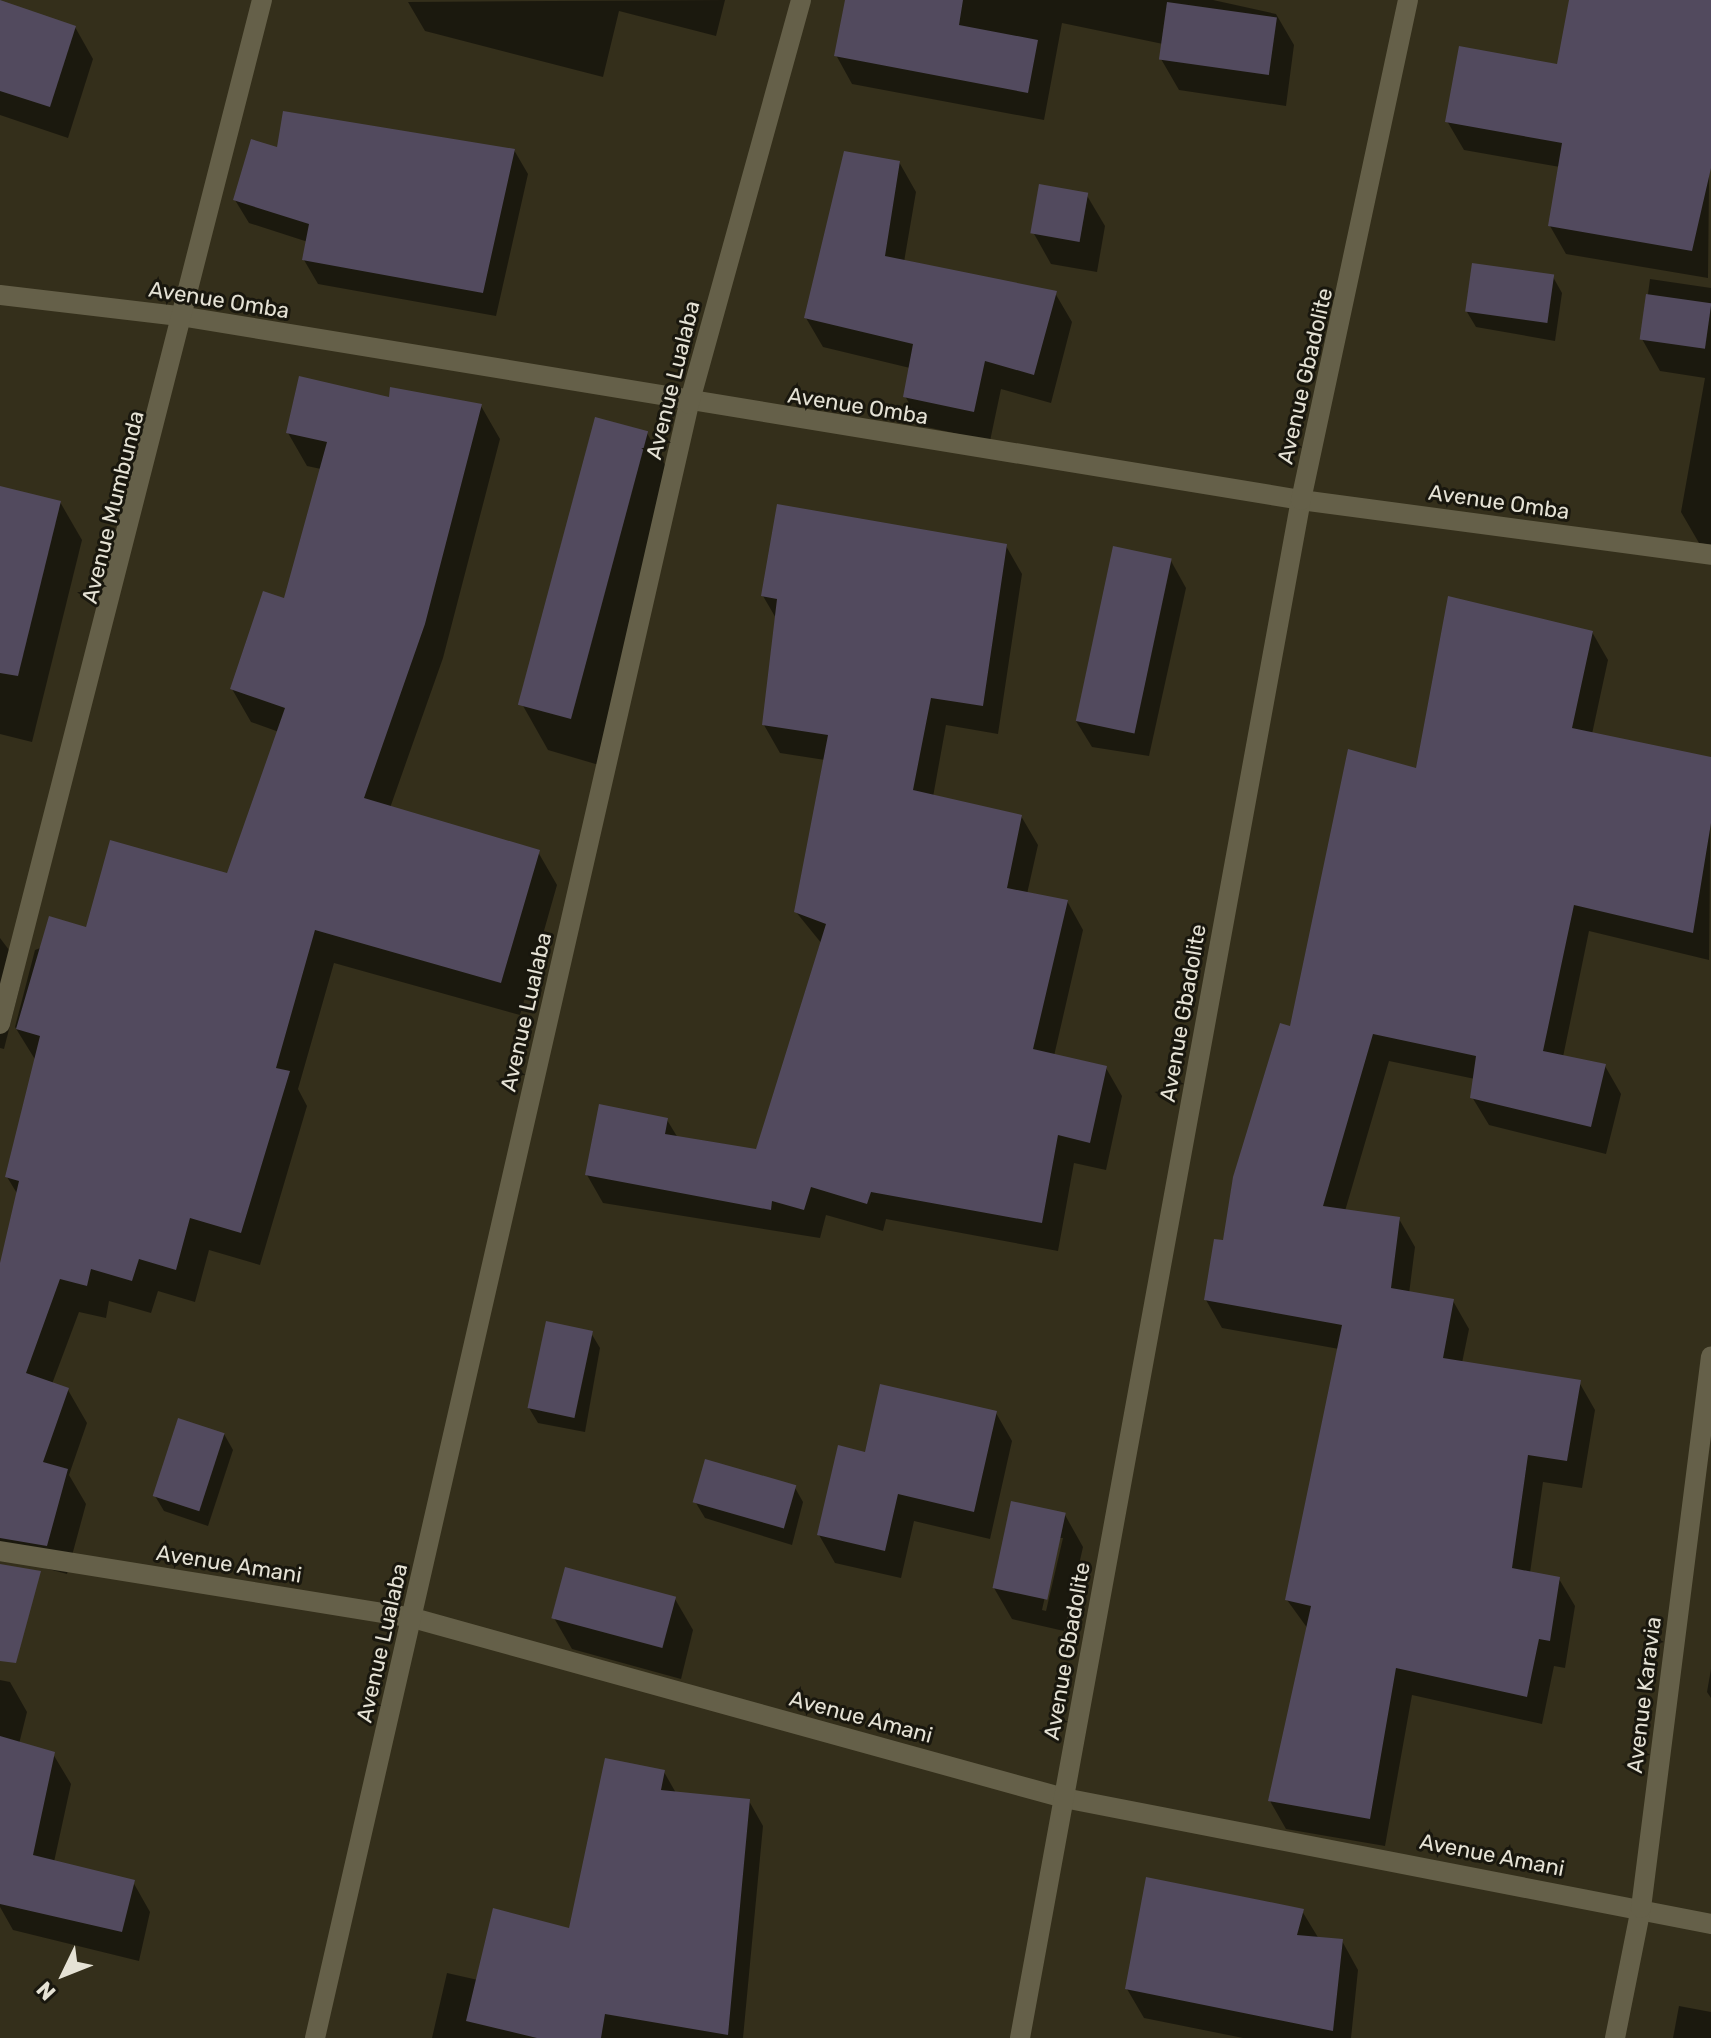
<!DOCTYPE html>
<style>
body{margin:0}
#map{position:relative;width:1711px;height:2038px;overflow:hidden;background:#342f1b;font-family:Rubik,sans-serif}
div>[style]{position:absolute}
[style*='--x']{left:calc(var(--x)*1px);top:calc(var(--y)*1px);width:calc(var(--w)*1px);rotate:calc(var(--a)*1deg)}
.shadow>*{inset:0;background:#0007}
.building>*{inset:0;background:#524a5e;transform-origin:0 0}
.minor>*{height:20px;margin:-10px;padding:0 10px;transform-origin:10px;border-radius:10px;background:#656049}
span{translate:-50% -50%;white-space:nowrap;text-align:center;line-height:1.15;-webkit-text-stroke:6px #19170e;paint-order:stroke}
.street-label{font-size:22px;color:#e5e2d5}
.north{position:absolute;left:24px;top:1934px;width:80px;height:80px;-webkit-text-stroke:6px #19170e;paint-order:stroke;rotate:227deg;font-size:22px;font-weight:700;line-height:32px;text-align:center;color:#e5e2d5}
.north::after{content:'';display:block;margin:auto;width:28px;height:36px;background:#e5e2d5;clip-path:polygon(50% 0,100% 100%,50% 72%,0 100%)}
</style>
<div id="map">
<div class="shadow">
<i style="clip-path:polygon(725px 0,716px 36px,619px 11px,603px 77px,425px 31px,408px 2px)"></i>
<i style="clip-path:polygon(846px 0,1213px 0,1276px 14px,1294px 45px,1286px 106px,1179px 90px,1161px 59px,1163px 44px,1062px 23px,1044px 120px,852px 84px,836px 55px)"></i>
<i style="clip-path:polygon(1571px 0,1711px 0,1708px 278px,1566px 254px,1550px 226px,1560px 167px,1464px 150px,1447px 121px,1559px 66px)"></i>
<i style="clip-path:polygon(0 7px,75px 27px,93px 59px,68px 138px,0 115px)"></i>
<i style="clip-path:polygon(278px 149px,514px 150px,528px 174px,496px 316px,318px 284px,304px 260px,308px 242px,249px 223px,235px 200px)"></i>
<i style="clip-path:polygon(899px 162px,916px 192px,904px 262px,1055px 293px,1072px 322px,1051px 403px,1001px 389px,990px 441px,922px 426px,905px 396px,910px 368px,823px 347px,806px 318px)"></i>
<i style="clip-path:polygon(1086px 194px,1105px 226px,1097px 272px,1051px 264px,1033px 232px)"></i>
<i style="clip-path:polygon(1553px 277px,1562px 293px,1555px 341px,1476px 327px,1467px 312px)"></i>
<i style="clip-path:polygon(1650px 279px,1711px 288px,1711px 545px,1699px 543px,1681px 512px,1705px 378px,1660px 371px,1642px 339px)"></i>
<i style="clip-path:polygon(390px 400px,481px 406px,500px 439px,443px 658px,390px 808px,538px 852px,557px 885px,520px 1015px,334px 963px,298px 1089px,307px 1106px,260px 1265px,209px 1250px,195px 1302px,158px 1291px,151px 1313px,109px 1301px,106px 1318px,79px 1312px,52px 1384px,68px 1390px,87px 1423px,69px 1475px,86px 1504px,67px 1574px,0 1556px,0 1272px,18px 1195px,7px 1177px,36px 1061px,15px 1027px,35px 950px,228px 875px,279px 732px,251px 722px,232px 689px,285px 601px,321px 469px,307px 466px,288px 433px)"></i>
<i style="clip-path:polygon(647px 433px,673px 479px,599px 765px,548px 750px,522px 704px)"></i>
<i style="clip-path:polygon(0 488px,60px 502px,82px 540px,32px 742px,0 734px)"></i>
<i style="clip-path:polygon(1006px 546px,1022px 574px,998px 734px,946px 725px,933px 797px,1021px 816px,1038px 845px,1027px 894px,1067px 901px,1083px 930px,1054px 1056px,1106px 1068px,1122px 1096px,1106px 1170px,1074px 1163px,1058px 1251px,886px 1219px,883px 1231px,826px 1215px,820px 1238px,603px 1203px,587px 1175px,667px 1120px,678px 1138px,758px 1151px,822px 944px,796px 912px,825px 760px,780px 753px,764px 725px,777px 620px,763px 596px)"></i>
<i style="clip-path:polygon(1171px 561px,1186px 588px,1149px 756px,1092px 747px,1076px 721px)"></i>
<i style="clip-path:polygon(1592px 632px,1608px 660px,1592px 734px,1711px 759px,1709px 960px,1589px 931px,1563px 1057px,1605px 1066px,1621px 1094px,1606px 1154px,1489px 1125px,1472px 1097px,1475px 1079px,1389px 1061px,1345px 1211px,1399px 1219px,1415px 1247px,1409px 1294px,1453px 1301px,1469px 1329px,1462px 1363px,1579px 1382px,1595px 1410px,1582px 1488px,1543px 1482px,1530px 1573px,1559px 1579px,1575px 1606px,1565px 1668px,1554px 1666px,1542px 1724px,1412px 1695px,1385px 1846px,1286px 1829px,1270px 1801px,1308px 1629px,1287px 1600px,1339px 1349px,1222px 1328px,1206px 1300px,1292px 1028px,1418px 770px)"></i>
<i style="clip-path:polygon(0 938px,24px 970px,4px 1049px,0 1048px)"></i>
<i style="clip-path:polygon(591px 1333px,600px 1348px,585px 1432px,538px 1423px,529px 1408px)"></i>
<i style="clip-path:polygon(996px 1413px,1012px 1441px,990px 1539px,914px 1521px,901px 1578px,835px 1563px,819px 1535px,866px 1454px)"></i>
<i style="clip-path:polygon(224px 1434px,233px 1450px,208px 1526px,164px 1511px,155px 1496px)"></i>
<i style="clip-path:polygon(794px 1486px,803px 1502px,792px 1545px,705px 1518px,696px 1503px)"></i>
<i style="clip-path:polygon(evenodd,1065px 1515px,1083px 1547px,1064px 1631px,1012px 1619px,994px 1588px,1065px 1515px,1058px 1538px,1063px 1538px,1046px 1611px,1042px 1610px,1058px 1538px)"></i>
<i style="clip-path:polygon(675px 1599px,693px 1630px,681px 1679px,572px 1649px,554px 1618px)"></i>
<i style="clip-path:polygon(1711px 1669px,1711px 1698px,1707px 1692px)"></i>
<i style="clip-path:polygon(0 1680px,10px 1682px,27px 1712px,19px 1744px,53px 1754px,71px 1784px,54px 1862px,133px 1882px,150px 1912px,139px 1961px,13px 1930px,0 1907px)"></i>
<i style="clip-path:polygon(664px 1772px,676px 1793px,749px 1801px,763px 1826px,743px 2038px,432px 2038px,447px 1973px,478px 1980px,571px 1931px)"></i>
<i style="clip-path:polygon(1302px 1911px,1319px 1939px,1342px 1941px,1358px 1970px,1351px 2038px,1243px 2038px,1144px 2018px,1127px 1989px)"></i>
<i style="clip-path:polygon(1679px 2006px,1711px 2012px,1711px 2038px,1673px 2038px)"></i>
</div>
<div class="building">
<i style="clip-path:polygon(0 0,76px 26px,50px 107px,0 91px)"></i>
<i style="clip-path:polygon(845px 0,963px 0,959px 25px,1038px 40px,1028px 93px,834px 56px)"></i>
<i style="clip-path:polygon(1569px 0,1711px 0,1711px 168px,1692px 251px,1548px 226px,1562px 143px,1445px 122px,1459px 46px,1557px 64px)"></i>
<i style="left:1167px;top:2px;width:111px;height:58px;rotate:8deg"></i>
<i style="clip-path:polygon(283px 111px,515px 149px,483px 293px,302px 260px,309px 224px,233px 200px,251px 139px,277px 147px)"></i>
<i style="clip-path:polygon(844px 151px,900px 161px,885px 256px,1057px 291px,1034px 375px,985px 361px,974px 412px,903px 397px,913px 344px,804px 318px)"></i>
<i style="left:1039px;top:184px;width:50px;height:50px;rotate:10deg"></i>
<i style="left:1472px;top:263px;width:83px;height:49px;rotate:8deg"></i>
<i style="left:1646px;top:294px;width:66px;height:46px;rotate:8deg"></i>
<i style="clip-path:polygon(299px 376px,389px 397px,390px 387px,482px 404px,425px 624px,364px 798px,540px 850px,501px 983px,315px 930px,276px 1068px,290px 1071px,241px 1233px,190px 1218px,176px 1270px,139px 1259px,132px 1281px,91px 1269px,87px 1286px,60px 1279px,26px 1373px,69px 1388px,43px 1462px,68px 1469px,47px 1546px,0 1538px,0 1263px,19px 1181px,5px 1177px,40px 1036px,16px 1029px,49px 916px,86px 927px,110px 840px,227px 873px,285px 708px,230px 689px,263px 591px,284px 598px,327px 442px,286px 433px)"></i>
<i style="left:595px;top:417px;width:55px;height:298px;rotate:15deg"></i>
<i style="clip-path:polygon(0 486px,61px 501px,18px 676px,0 673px)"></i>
<i style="clip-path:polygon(777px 504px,1007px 544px,983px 706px,931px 698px,913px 790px,1022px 815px,1007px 888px,1068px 900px,1033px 1049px,1107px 1066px,1090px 1143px,1058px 1135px,1042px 1223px,871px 1192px,867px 1204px,811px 1187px,804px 1210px,772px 1201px,771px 1210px,585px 1175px,599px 1104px,668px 1118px,665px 1134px,756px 1149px,826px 924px,794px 912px,828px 735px,762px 725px,777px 599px,761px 596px)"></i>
<i style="left:1113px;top:546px;width:60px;height:179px;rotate:12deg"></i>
<i style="clip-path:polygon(1448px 596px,1593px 631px,1572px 728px,1711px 757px,1711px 823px,1693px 933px,1574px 905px,1543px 1051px,1606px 1064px,1591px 1127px,1470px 1098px,1476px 1056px,1373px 1034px,1323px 1206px,1400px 1217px,1391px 1288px,1454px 1299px,1443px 1358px,1581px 1380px,1567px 1461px,1528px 1455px,1512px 1568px,1560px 1577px,1550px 1641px,1539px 1639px,1527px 1697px,1396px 1668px,1370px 1819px,1268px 1801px,1311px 1606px,1285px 1600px,1342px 1325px,1204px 1300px,1214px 1239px,1223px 1240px,1233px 1177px,1280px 1023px,1290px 1026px,1348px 749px,1416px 768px)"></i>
<i style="left:546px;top:1321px;width:48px;height:89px;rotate:12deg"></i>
<i style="clip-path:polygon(880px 1384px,997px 1411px,974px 1512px,898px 1494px,885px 1551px,817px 1535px,838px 1445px,865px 1452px)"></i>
<i style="left:178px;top:1418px;width:49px;height:82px;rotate:18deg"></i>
<i style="left:705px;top:1459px;width:95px;height:45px;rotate:16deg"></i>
<i style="left:1011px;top:1501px;width:56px;height:89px;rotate:12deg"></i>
<i style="clip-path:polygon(0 1564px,41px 1571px,16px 1663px,0 1661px)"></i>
<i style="left:565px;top:1567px;width:115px;height:53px;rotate:15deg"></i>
<i style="clip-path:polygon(0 1736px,55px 1752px,33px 1855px,135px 1880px,122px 1932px,0 1904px)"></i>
<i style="clip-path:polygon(605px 1758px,665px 1770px,661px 1790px,750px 1799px,728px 2035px,605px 2014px,601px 2038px,537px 2038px,466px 2021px,493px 1908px,569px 1928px)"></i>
<i style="clip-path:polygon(1146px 1877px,1304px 1909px,1297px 1935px,1343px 1939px,1333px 2031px,1125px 1989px)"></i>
</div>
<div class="minor">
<i style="--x:0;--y:295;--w:187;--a:6.7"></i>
<i style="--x:186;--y:317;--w:1130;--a:9.32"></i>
<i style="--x:1301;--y:500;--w:414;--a:7.6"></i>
<i style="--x:0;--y:1024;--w:1057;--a:-75.65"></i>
<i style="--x:0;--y:1551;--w:418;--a:9.2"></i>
<i style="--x:413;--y:1618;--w:675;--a:15.46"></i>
<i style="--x:1064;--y:1798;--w:659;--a:11.02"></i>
<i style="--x:315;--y:2038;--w:1676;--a:-77.11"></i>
<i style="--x:689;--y:404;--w:419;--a:-74.5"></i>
<i style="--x:1020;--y:2038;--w:1563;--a:-79.65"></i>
<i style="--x:1301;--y:500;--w:511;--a:-77.92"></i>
<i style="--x:1615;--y:2038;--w:133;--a:-78.7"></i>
<i style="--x:1641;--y:1908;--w:556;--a:-82.77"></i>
</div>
<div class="street-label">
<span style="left:219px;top:300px;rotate:9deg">Avenue Omba</span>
<span style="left:1305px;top:376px;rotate:-77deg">Avenue Gbadolite</span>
<span style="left:673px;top:380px;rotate:-76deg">Avenue Lualaba</span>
<span style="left:858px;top:406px;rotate:9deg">Avenue Omba</span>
<span style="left:1499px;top:502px;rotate:8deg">Avenue Omba</span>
<span style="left:113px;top:507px;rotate:-76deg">Avenue Mumbunda</span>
<span style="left:526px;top:1012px;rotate:-77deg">Avenue Lualaba</span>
<span style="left:1183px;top:1013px;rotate:-80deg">Avenue Gbadolite</span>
<span style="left:229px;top:1564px;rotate:9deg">Avenue Amani</span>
<span style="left:382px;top:1643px;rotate:-77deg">Avenue Lualaba</span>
<span style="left:1067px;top:1651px;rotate:-80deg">Avenue Gbadolite</span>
<span style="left:1644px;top:1695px;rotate:-83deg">Avenue Karavia</span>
<span style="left:861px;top:1717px;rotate:15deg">Avenue Amani</span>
<span style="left:1492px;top:1855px;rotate:11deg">Avenue Amani</span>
</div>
<div class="north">N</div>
</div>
